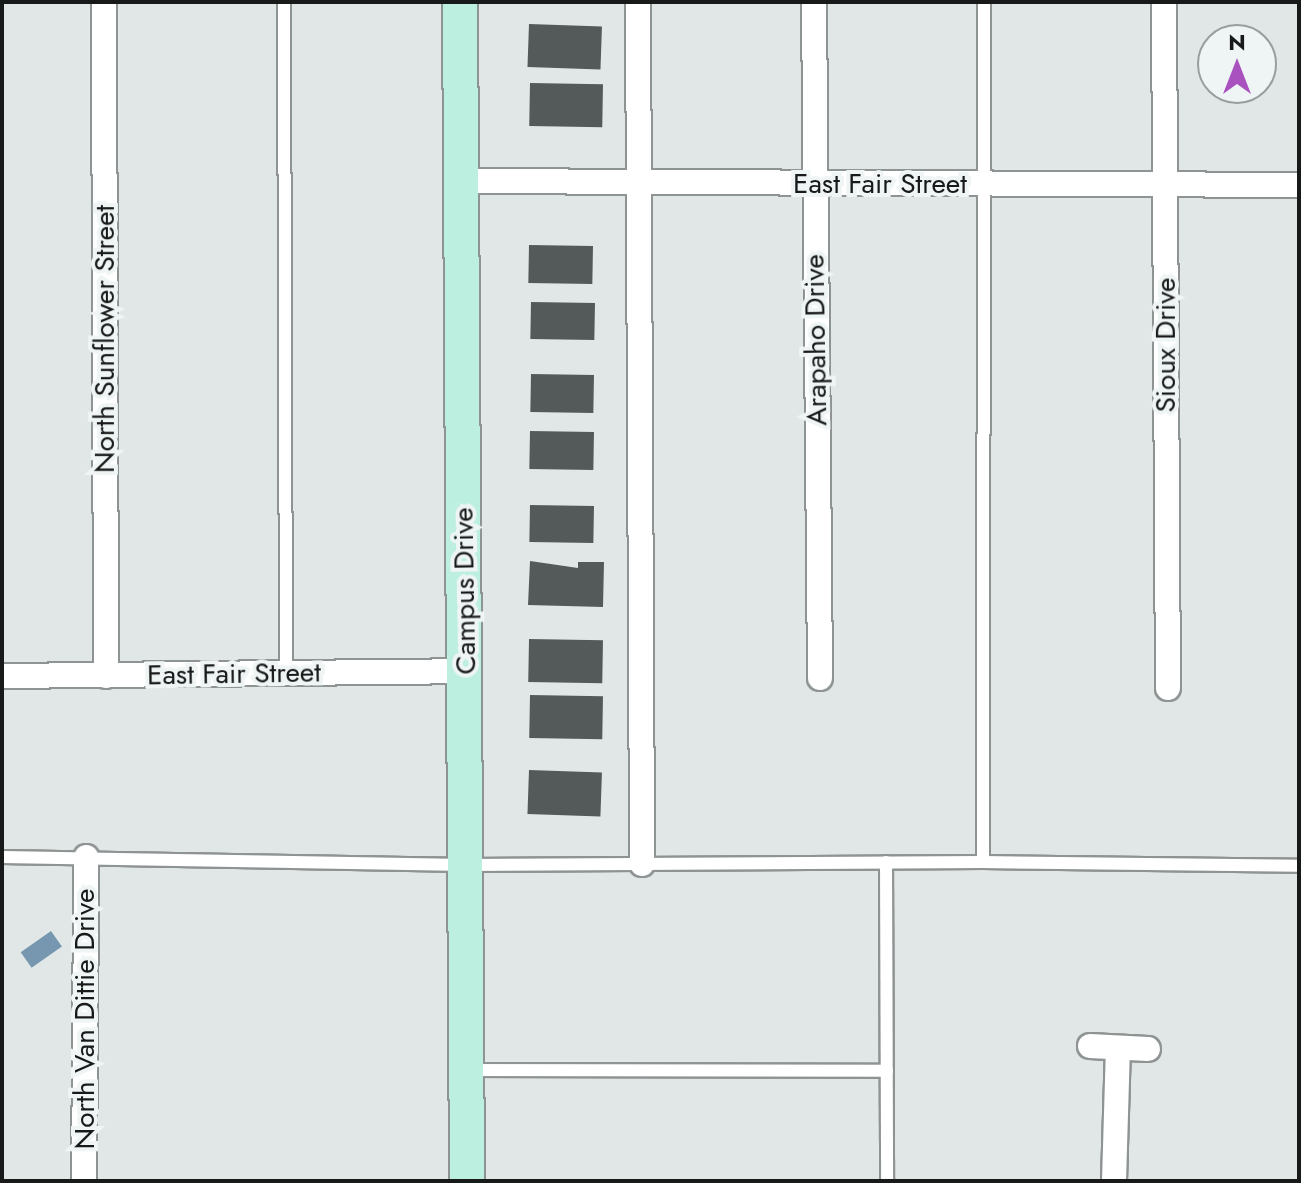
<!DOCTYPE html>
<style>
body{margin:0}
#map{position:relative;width:1301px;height:1183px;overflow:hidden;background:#e1e7e7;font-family:Jost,sans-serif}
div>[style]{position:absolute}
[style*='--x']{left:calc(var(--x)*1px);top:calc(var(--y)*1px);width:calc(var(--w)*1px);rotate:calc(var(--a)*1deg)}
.water>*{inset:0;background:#7797b0;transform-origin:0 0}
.building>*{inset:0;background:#54595a;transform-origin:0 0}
.roads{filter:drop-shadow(2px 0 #8e9493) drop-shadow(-2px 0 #8e9493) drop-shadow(0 2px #8e9493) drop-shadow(0 -2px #8e9493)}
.service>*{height:12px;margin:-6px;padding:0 6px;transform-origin:6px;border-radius:6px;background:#fff}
.minor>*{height:24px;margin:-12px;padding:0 12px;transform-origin:12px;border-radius:12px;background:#fff}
.secondary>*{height:34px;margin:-17px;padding:0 17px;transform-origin:17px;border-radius:17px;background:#bcefdf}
span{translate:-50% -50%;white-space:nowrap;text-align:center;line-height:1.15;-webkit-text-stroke:8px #eff5f4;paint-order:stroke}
.street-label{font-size:28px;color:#181a1a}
.frame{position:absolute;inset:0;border:4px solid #181a1a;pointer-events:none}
.north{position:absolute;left:1197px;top:24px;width:80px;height:80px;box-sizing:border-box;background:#eff5f4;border:2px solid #999d9d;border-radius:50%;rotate:0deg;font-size:22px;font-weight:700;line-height:32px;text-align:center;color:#181a1a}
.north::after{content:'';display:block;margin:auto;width:28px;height:36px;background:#a952bf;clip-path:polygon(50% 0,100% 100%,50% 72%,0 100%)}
</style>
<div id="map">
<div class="water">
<i style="left:51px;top:931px;width:19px;height:37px;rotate:55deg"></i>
</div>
<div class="building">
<i style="left:529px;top:24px;width:73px;height:43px;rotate:2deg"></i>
<i style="left:530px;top:83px;width:73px;height:43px;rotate:1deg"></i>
<i style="left:529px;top:245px;width:64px;height:38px;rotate:1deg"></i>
<i style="left:531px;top:302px;width:64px;height:37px;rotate:1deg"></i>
<i style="left:531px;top:374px;width:63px;height:38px;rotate:1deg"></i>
<i style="left:530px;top:431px;width:64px;height:38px;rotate:1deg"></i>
<i style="left:530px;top:505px;width:64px;height:37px;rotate:1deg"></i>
<i style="clip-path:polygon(530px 561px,578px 568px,578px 562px,604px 562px,603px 607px,528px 605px)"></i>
<i style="left:529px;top:639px;width:74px;height:43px;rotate:1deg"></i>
<i style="left:530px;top:695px;width:73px;height:43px;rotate:1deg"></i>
<i style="left:529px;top:770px;width:73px;height:44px;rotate:2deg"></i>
</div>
<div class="roads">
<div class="service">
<i style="--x:284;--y:2;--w:672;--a:89.83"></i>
<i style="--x:2;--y:857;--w:464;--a:1"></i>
<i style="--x:466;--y:865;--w:517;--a:-0.33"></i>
<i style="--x:983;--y:862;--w:316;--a:0.7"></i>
<i style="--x:886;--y:862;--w:319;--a:89.8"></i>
<i style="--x:983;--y:862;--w:860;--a:-89.93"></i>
<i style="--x:470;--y:1070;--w:417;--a:0.1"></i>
</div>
<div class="minor">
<i style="--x:104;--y:2;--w:674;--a:89.83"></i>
<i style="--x:638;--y:2;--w:862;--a:89.73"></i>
<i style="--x:814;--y:2;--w:676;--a:89.49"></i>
<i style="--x:1164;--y:2;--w:686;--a:89.67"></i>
<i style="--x:460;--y:181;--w:839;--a:0.27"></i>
<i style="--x:2;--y:676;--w:464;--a:-0.6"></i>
<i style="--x:1090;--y:1046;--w:58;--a:3"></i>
<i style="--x:84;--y:1181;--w:324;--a:-89.6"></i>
<i style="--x:1114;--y:1181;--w:133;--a:-88.3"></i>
</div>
<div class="secondary">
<i style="--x:460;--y:2;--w:1179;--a:89.66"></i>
</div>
</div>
<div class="street-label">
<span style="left:880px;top:184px">East Fair Street</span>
<span style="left:105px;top:339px;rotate:-90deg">North Sunflower Street</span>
<span style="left:816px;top:340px;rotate:-91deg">Arapaho Drive</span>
<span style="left:1166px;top:345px;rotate:-90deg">Sioux Drive</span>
<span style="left:465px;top:591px;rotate:-91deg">Campus Drive</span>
<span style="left:234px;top:674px;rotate:-1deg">East Fair Street</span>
<span style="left:85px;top:1019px;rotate:-90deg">North Van Dittie Drive</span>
</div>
<div class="frame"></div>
<div class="north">N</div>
</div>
